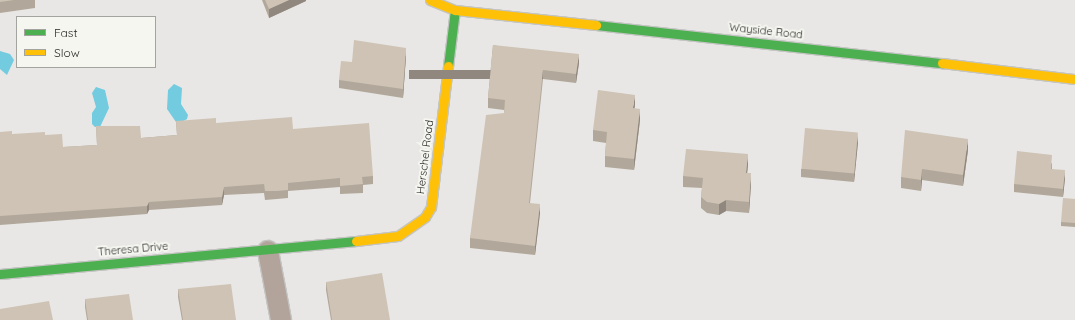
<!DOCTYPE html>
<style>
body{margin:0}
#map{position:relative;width:1075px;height:320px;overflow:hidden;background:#e8e7e5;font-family:Quicksand,sans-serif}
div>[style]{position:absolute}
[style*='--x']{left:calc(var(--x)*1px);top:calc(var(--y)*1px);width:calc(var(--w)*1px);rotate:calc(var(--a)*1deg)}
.water>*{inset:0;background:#73cbdf}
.roads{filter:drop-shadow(1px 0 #c4c4c3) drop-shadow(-1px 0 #c4c4c3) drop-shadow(0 1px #c4c4c3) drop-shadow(0 -1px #c4c4c3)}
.street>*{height:20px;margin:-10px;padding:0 10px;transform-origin:10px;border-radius:10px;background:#b2a49b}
.fast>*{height:9px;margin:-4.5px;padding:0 4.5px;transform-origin:4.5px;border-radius:4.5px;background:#4caf50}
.slow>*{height:9px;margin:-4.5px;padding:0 4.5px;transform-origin:4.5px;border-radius:4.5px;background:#ffc107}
.wall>*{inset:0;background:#b1a89b}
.shaded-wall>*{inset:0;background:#90887e;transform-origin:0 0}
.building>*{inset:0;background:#cec3b4;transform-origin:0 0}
span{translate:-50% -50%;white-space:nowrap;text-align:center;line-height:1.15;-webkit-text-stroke:4px #f6f6f1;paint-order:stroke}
.street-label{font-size:11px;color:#262624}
.legend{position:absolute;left:16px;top:16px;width:140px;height:52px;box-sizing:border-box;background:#f6f6f1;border:1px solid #a3a39f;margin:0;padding:5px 7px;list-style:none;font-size:12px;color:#262624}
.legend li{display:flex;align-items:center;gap:8px;height:20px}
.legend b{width:20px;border:1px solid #a3a39f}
</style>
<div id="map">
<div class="water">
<i style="clip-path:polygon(0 51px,10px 54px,14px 60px,7px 75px,0 69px)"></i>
<i style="clip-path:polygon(174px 84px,182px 88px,181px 104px,188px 115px,187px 119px,180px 123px,176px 122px,167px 109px,168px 90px)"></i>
<i style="clip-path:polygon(96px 87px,105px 90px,109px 108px,100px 127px,95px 127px,92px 124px,92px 113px,96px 107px,92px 93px)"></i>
</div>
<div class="roads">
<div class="street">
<i style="--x:268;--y:251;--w:70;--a:79.3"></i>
</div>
<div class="fast">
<i style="--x:596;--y:25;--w:348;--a:6.3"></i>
<i style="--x:448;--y:66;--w:56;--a:-82.9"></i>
<i style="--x:0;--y:274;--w:358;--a:-5.3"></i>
</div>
<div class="slow">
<i style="--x:430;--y:0;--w:27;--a:22"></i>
<i style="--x:455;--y:10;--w:142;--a:6.1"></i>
<i style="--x:942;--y:63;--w:134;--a:6.9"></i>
<i style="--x:356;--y:241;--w:42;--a:-6.8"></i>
<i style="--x:398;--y:236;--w:33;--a:-35"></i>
<i style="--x:425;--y:217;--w:12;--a:-59"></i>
<i style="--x:431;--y:207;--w:142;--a:-83.1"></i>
</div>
</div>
<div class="wall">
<i style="clip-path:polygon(0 0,35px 0,35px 8px,0 13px)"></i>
<i style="clip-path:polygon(262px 0,306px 0,306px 1px,269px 18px)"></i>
<i style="clip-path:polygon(493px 45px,579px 63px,576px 83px,543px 79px,530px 203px,540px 213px,535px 255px,470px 248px,470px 238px,504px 113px,504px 110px,488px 108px,488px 98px)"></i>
<i style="clip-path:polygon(406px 56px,403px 98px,339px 88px,339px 80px,352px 62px)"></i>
<i style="clip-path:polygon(635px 105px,634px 108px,640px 120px,634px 170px,605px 167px,605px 156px,606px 143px,593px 141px,593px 130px)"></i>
<i style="clip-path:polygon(176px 121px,216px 123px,293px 129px,373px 176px,373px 184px,363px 185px,363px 193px,340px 194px,340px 187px,288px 191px,288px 198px,277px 199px,265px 200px,264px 193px,224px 195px,222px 205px,149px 210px,147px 214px,0 225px,0 132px,12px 134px,45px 135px,63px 147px,97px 145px,96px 126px,141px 138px,177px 135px)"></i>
<i style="clip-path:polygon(858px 142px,854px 182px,801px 177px,801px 169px)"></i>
<i style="clip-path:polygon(968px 150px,963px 186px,922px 180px,921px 191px,901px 188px,901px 177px)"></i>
<i style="clip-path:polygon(1052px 163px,1052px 169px,1065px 178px,1063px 197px,1014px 192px,1014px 184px)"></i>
<i style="clip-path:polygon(748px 165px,747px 173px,751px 184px,749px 213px,726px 211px,719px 215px,707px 213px,701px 208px,701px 197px,702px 188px,683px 187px,683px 176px)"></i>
<i style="clip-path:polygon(1075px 199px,1075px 227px,1061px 226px,1061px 222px)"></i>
<i style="clip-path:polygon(326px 282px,390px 320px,331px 320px,326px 290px)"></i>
<i style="clip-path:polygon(178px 289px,236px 320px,182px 320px,178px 297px)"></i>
<i style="clip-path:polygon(85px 299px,133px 320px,87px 320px,85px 307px)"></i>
</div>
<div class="shaded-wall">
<i style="clip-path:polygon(289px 0,306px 0,306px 1px,269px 18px,269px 9px)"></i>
<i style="clip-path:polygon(406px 48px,406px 56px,403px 98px,403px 89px)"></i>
<i style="clip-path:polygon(579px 54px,579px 63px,576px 83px,576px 74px)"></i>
<i style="left:543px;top:70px;width:9px;height:134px;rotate:90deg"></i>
<i style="clip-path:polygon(635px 95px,635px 105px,633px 119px,633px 108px)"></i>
<i style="clip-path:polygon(640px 109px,640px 120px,634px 170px,634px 159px)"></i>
<i style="clip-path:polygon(858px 133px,858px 142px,854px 182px,854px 174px)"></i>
<i style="clip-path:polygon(968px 139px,968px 150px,963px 186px,963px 175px)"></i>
<i style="clip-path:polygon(748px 154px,748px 165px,746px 184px,746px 173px)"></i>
<i style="clip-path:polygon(922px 169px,922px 180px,921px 191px,921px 180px)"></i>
<i style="clip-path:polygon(1065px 170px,1065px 178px,1063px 197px,1063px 189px)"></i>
<i style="clip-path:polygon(751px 173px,751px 184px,749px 213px,749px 202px)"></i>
<i style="clip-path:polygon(224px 187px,224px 195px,222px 205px,222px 197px)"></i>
<i style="clip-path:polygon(726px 200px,726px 211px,719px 215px,719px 204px)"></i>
<i style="clip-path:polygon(149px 202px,149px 210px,147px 214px,147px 206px)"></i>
<i style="clip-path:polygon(540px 204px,540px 213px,535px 255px,535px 246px)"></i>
</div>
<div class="building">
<i style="clip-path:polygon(0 0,14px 0,0 2px)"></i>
<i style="clip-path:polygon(265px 0,289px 0,269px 9px)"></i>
<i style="clip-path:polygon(354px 40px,406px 48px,403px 89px,339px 80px,341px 61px,352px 62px)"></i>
<i style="clip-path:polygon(493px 45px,579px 54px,576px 74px,543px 70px,529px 203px,540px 204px,535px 246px,470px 238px,486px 115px,504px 113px,505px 100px,488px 98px)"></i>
<i style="clip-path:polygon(598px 90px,635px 95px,633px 108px,640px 109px,634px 159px,605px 156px,607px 132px,593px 130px)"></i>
<i style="clip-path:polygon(292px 117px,293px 129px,369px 123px,373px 176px,362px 177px,363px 184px,340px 186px,340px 178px,288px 183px,288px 190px,277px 191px,265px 191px,264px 184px,224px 187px,222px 197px,149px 202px,147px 206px,0 216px,0 132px,12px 131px,12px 134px,45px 132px,45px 135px,62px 134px,63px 147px,97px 145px,96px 126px,140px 126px,141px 138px,177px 135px,176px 121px,216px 118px,216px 123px)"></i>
<i style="left:805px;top:128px;width:53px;height:41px;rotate:5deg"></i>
<i style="clip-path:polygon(905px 130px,968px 139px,963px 175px,922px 169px,921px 180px,901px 177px)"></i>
<i style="clip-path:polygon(686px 149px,748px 154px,746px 173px,751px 173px,749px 202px,726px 200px,719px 204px,707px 202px,701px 197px,703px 178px,683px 176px)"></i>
<i style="clip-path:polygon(1017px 151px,1052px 155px,1051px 169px,1065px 170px,1063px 189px,1014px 184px)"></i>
<i style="clip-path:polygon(1063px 198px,1075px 199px,1075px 223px,1061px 222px)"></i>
<i style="clip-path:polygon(382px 273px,390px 320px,332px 320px,326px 282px)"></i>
<i style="clip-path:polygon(231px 284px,236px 320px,183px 320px,178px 289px)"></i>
<i style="clip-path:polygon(129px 294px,133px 320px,88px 320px,85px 299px)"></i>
<i style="clip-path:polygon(49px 301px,53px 320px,0 320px,0 309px)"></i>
</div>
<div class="street-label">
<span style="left:766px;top:31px;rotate:6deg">Wayside Road</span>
<span style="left:425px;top:157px;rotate:-83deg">Herschel Road</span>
<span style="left:133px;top:249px;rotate:-5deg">Theresa Drive</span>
</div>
<ul class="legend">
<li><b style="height:5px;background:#4caf50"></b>Fast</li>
<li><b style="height:5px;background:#ffc107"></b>Slow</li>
</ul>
</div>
